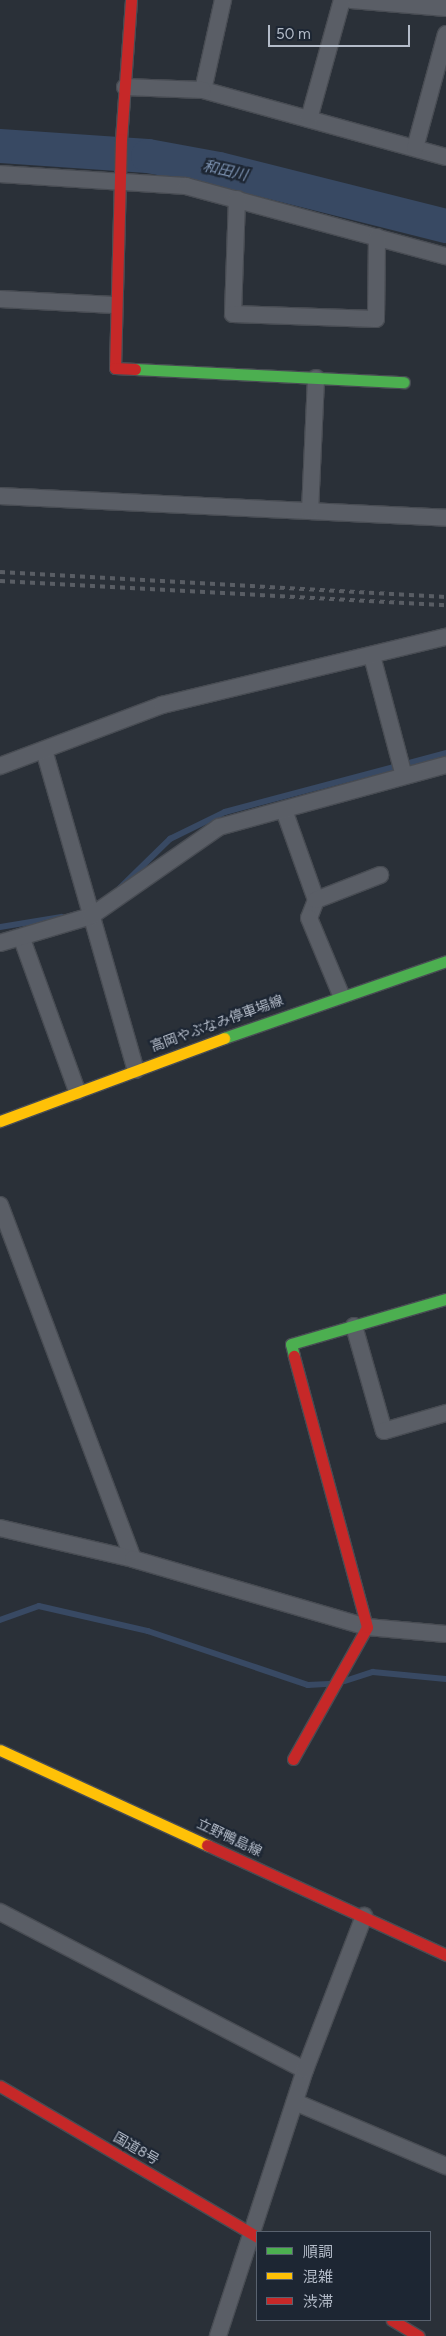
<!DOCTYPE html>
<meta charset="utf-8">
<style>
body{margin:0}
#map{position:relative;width:446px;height:2336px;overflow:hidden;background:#2a3038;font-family:Figtree,"Noto Sans JP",sans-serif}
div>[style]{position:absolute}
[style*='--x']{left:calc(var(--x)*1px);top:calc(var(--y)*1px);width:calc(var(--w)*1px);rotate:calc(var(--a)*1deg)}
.stream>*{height:5.5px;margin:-2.75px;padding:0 2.75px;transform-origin:2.75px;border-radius:2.75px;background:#384963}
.river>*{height:34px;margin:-17px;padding:0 17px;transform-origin:17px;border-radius:17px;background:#384963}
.roads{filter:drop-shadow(1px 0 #484c53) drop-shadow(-1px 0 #484c53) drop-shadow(0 1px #484c53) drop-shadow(0 -1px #484c53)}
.street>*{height:16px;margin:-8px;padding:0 8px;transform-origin:8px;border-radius:8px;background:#5a5e66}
.fast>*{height:11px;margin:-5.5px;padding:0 5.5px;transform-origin:5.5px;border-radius:5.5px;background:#4caf50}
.slow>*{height:11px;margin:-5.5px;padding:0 5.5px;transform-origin:5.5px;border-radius:5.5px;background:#ffc107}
.jam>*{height:11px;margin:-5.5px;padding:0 5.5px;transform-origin:5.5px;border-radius:5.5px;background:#c62828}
.rail>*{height:4px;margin-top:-2px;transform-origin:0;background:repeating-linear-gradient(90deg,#595d64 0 5px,transparent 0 10px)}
span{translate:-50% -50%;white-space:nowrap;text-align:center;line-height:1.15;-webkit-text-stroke:4.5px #1d2633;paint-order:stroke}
.street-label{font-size:14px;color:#b4bcc9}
.water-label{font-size:15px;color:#7c92b1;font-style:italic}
.legend{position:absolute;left:256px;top:2231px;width:175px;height:90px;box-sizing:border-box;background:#1d2633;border:1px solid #59626f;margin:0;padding:6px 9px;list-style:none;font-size:15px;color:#b4bcc9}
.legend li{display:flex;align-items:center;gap:10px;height:25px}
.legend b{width:25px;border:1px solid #59626f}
.scale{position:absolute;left:268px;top:25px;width:142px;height:22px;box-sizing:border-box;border:2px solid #b4bcc9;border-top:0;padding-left:6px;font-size:15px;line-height:18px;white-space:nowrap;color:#b4bcc9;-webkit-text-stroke:4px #1d2633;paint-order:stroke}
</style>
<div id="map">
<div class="stream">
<i style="--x:120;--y:888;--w:70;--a:-44.4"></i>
<i style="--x:170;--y:839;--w:61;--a:-26.1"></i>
<i style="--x:225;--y:812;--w:229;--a:-14.9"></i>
<i style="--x:0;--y:927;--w:62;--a:-9.3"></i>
<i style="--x:0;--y:1620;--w:41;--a:-19.7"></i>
<i style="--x:39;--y:1606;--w:112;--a:12.9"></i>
<i style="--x:148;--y:1631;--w:169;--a:18.6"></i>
<i style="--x:308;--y:1685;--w:21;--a:-3"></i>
<i style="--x:345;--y:1681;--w:29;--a:-18"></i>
<i style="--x:373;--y:1672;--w:73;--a:5.5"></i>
</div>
<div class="river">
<i style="--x:0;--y:146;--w:148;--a:3.9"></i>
<i style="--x:148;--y:156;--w:72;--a:10.4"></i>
<i style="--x:219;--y:169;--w:234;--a:14.1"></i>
</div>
<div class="roads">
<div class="street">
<i style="--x:223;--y:0;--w:92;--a:102.5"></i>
<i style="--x:203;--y:90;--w:252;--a:15.4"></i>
<i style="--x:351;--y:0;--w:95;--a:4.8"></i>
<i style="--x:125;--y:87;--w:78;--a:2.2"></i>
<i style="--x:309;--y:119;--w:123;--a:-74.5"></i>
<i style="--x:415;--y:148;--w:118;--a:-74.8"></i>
<i style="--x:0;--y:174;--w:186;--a:3.7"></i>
<i style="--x:186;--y:186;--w:269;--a:15.1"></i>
<i style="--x:237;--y:199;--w:115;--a:92"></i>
<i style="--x:233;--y:314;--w:143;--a:2"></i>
<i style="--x:376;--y:319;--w:82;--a:-89.3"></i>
<i style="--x:0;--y:299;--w:114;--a:3"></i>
<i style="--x:0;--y:496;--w:447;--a:2.8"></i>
<i style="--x:310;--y:511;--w:133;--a:-87.4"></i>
<i style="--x:372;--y:656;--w:124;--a:75.1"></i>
<i style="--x:44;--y:750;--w:333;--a:74"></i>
<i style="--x:0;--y:766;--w:173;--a:-20.6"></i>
<i style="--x:162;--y:705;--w:292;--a:-13.5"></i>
<i style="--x:284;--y:810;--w:96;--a:70.4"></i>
<i style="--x:316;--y:900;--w:19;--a:111"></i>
<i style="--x:309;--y:918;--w:83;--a:67.4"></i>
<i style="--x:316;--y:900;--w:69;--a:-21.3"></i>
<i style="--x:22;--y:939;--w:162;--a:70.1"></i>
<i style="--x:0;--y:943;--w:95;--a:-16.5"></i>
<i style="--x:91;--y:916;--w:156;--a:-34.8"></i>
<i style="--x:219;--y:827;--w:235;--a:-15.3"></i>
<i style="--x:0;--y:1205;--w:378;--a:69.4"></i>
<i style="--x:354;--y:1326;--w:109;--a:74.1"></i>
<i style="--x:384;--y:1431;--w:65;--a:-16.2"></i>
<i style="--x:0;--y:1528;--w:137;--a:13.1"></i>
<i style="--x:133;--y:1559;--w:244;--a:16.2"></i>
<i style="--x:367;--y:1627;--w:79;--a:5.1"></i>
<i style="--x:0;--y:1912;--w:343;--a:27.4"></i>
<i style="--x:295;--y:2102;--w:164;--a:23"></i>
<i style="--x:218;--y:2336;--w:280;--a:-71.9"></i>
<i style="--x:305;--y:2070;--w:165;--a:-69"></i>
</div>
<div class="fast">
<i style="--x:135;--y:369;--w:269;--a:2.8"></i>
<i style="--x:224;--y:1038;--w:235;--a:-19.1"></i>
<i style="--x:294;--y:1356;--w:12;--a:-104"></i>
<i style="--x:291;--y:1344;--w:161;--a:-16.2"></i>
</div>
<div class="slow">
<i style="--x:0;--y:1121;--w:239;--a:-20.3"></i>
<i style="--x:0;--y:1750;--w:228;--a:24.7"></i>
</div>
<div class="jam">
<i style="--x:131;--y:0;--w:139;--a:94.1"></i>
<i style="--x:121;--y:139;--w:229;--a:91.5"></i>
<i style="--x:115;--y:368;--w:20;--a:3"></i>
<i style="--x:293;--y:1759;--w:151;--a:-60.7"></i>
<i style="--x:367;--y:1627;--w:281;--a:-105.1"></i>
<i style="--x:207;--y:1845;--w:263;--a:24.7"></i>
<i style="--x:0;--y:2086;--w:298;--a:30.4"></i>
<i style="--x:392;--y:2320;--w:31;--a:31"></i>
</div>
</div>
<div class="rail">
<i style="--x:0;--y:572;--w:447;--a:3.2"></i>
<i style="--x:0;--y:581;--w:447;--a:3.1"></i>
</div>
<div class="street-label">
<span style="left:217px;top:1024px;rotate:-20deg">高岡やぶなみ停車場線</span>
<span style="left:229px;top:1838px;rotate:25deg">立野鴨島線</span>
<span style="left:136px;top:2149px;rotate:30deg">国道8号</span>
</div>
<div class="water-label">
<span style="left:225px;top:171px;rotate:13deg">和田川</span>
</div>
<ul class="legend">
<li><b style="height:6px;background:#4caf50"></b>順調</li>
<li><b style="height:6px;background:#ffc107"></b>混雑</li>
<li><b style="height:6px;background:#c62828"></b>渋滞</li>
</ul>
<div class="scale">50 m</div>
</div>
